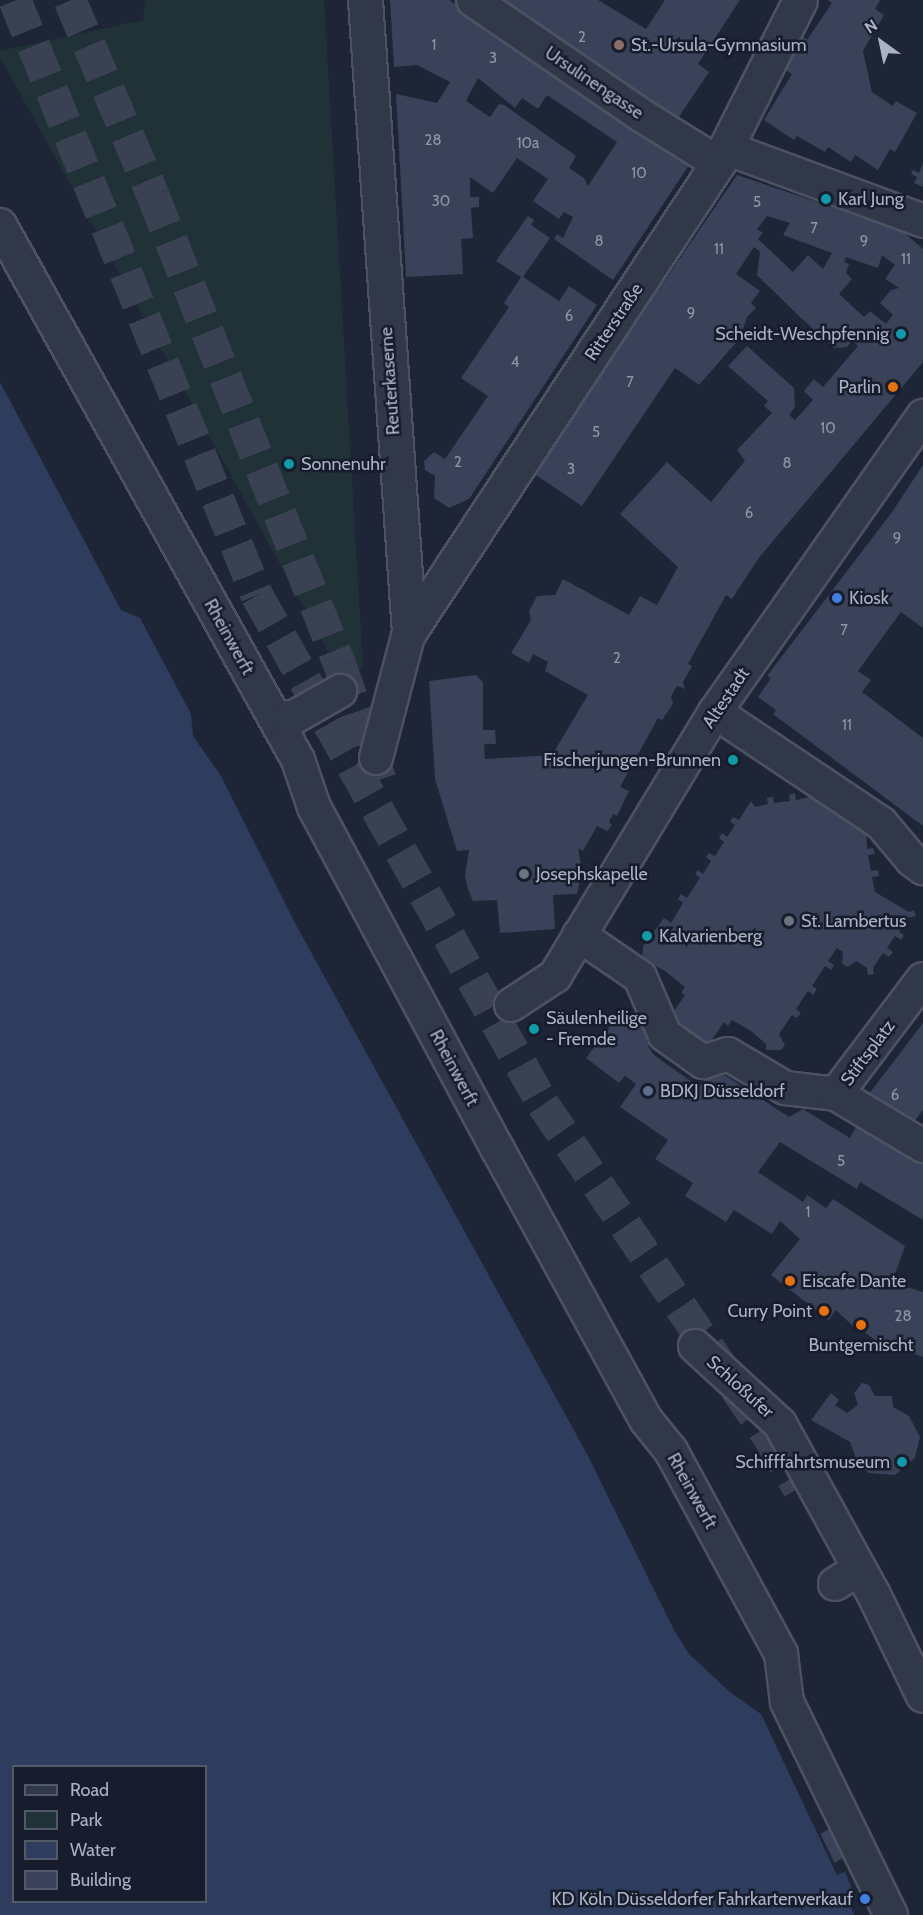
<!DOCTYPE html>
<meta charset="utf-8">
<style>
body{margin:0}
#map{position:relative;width:923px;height:1915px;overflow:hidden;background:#1e2537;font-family:Cabin,sans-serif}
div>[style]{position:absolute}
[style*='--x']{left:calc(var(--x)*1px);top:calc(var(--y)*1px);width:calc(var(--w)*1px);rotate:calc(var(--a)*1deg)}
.green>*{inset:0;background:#203238}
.water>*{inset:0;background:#2e3c5d}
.building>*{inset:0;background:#394258;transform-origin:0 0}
.trunk-tunnel>*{height:33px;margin-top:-16.5px;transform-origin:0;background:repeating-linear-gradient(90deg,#3a4153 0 33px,transparent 0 49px)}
.roads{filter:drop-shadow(2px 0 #4c5263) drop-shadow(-2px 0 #4c5263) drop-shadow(0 2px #4c5263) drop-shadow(0 -2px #4c5263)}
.pedestrian>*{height:32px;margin:-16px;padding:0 16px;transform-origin:16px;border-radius:16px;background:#313848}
.minor>*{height:33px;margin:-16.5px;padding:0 16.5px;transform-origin:16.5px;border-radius:16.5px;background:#313848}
.dots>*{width:16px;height:16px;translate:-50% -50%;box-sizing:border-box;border:3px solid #171d2c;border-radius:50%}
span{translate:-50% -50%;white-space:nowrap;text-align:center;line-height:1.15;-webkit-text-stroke:5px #171d2c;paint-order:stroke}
.number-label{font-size:15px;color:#8e96aa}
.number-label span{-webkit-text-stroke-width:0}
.poi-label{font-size:18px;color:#abb2c5}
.left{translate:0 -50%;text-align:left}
.right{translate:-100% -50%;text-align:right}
.street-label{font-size:18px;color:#abb2c5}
.legend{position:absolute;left:12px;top:1765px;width:195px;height:138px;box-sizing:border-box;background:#171d2c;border:2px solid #525969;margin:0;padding:8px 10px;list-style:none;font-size:18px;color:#abb2c5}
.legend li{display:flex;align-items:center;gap:12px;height:30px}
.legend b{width:30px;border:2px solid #525969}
.north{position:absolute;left:851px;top:12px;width:60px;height:60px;-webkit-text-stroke:4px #171d2c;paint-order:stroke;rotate:327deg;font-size:16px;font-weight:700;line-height:24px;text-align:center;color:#abb2c5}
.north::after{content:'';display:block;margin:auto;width:21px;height:27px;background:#abb2c5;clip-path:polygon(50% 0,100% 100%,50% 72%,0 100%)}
</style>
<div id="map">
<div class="green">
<i style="clip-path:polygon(145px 0,324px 0,363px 669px,338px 669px,0 57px,0 51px,143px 20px)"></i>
</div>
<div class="water">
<i style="clip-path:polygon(evenodd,0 382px,121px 610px,140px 618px,191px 714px,193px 736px,221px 776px,295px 923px,587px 1454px,673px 1628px,689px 1654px,731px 1693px,761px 1714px,837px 1875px,845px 1872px,856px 1898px,849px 1901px,854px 1915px,0 1915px,0 382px,14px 1766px,206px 1766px,206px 1902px,14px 1902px,14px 1766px)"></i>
</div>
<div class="building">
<i style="clip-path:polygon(evenodd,390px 0,449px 0,691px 162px,613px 280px,554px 239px,557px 234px,563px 238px,573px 217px,564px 212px,559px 219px,533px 201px,548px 179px,517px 158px,493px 193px,470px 177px,470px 197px,479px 197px,479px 207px,471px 208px,473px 238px,461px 239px,463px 274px,406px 277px,396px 94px,437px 103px,450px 82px,417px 65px,394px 67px,390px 0,478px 78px,515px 108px,522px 98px,538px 109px,547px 95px,617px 142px,588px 186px,584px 178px,569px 168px,576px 156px,504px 105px,499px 104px,490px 117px,466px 101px,478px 78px)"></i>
<i style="clip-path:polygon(501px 0,598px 0,646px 29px,665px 0,740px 0,698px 64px,709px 72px,678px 118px)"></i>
<i style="clip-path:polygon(828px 0,880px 0,875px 9px,884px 15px,863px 51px,872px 92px,893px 106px,896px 101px,917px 113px,895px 152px,890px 149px,878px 170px,855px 155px,851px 162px,828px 147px,825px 152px,797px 136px,794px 140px,764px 120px,792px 74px,784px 69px,795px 47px,803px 37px,807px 40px,832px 3px)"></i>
<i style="clip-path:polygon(923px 163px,923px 187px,914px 183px,917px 177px,911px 174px,913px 170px,919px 173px)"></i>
<i style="clip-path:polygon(evenodd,737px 175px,901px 230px,923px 249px,923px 362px,758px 559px,732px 599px,726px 595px,688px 664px,692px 666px,683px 682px,685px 689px,677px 686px,671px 696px,673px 704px,662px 720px,658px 718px,620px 787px,629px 791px,617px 816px,613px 814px,609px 822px,612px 825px,607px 831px,597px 826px,583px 851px,578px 848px,582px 871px,577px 894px,553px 895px,555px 929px,500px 933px,497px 900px,473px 901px,468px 889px,465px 876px,469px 850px,457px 851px,435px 779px,429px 681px,476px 675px,483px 682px,483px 730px,495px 730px,496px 744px,484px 744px,485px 759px,552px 755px,588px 695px,545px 671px,548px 662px,533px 654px,529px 663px,511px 653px,531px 620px,529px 611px,537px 596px,555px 595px,563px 579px,629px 615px,640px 596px,657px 605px,678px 567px,620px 514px,667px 462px,711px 502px,745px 461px,737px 450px,772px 413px,764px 406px,768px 401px,728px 366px,747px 346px,794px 388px,795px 407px,789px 415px,795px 420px,813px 400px,804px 391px,814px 379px,823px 387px,858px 346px,852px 341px,847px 347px,834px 348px,799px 316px,757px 275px,760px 252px,754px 247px,736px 274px,760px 291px,751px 303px,756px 308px,747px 317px,740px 338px,699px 385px,675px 368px,582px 506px,533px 473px,737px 175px,767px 216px,790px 223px,783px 235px,832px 253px,823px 269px,808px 255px,793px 272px,758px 239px,763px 233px,757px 229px,767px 216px,737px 175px,882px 255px,895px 265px,885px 279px,899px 288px,891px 290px,880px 303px,893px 315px,886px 324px,870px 311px,864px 317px,839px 294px,852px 279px,846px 273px,849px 264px,844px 262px,846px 257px,878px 268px,882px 255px)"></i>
<i style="clip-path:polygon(528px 216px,534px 220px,531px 225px,550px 238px,523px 277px,559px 301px,569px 286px,597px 305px,469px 499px,449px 508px,434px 498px,435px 476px,425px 470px,424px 461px,434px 452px,445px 459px,488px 396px,461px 378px,509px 307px,504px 303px,521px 277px,496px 261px)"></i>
<i style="clip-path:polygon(923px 465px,923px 628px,901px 612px,858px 671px,871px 680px,862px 692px,923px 738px,923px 826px,773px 714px,776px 710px,758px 697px,771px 678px,767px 676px,892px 512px)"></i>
<i style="clip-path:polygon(811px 791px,817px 792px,816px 799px,827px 807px,831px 801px,836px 804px,832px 810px,846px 819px,849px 814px,854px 818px,850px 823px,861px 830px,866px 827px,867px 849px,873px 848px,875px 854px,868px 855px,871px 871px,878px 870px,879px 876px,872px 877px,875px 892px,909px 912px,914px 910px,916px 916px,908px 918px,899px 932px,904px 935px,901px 940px,895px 936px,887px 948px,893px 952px,889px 957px,883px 953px,873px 968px,874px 974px,868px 975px,867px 968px,857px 961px,847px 967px,842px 963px,843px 952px,837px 948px,828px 961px,834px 965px,831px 970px,825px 966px,812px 986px,817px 989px,813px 995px,808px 991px,796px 1009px,801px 1013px,797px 1018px,792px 1015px,779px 1034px,785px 1045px,781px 1050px,766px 1050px,766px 1044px,751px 1031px,732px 1020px,728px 1026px,724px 1022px,705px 1050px,666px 1023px,685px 995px,681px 993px,685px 987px,665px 971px,648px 962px,642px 963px,643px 946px,664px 918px,671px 923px,683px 903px,678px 899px,681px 894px,687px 898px,700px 878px,695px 874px,698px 870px,703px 874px,711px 861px,706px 857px,709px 853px,715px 856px,724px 842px,719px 838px,722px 833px,727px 837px,735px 825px,730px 821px,733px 817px,739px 820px,751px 801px,755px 807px,768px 804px,767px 798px,773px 797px,774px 803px,790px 801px,789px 795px,795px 793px,796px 800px,810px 797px)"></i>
<i style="clip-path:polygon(623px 1009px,656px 1034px,648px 1046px,654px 1055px,699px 1087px,714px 1068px,789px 1117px,803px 1109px,850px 1138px,860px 1119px,923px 1157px,923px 1220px,860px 1182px,857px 1189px,780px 1142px,758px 1172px,803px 1202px,807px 1195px,826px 1208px,833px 1199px,905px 1246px,892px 1282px,923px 1292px,923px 1357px,876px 1341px,861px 1329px,859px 1332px,836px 1310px,829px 1320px,771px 1275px,800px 1239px,780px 1221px,772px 1234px,734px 1210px,726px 1222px,685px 1196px,693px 1183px,655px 1159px,668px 1140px,620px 1107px,636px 1084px,625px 1076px,619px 1083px,586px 1058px)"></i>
<i style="clip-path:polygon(923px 1023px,923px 1110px,911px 1126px,865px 1099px)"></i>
<i style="clip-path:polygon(862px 1383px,869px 1385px,875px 1396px,892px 1396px,893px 1407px,909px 1416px,920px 1437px,915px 1458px,895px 1475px,869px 1473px,858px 1464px,850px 1442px,811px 1420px,831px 1393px,839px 1400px,835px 1405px,847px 1413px,858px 1405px,854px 1393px)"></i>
<i style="left:832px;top:1828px;width:32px;height:13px;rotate:64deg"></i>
</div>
<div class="trunk-tunnel">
<i style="--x:15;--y:0;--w:642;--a:67.87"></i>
<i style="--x:257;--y:595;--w:584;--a:60.67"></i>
<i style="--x:543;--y:1104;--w:400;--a:55.8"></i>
<i style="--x:768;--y:1435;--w:61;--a:59.7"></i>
<i style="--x:70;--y:0;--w:212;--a:66.9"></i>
<i style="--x:153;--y:195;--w:506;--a:68.3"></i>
<i style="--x:340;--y:665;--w:121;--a:70.7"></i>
</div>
<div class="roads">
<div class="pedestrian">
<i style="--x:473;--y:0;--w:204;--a:34.4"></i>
<i style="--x:641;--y:115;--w:91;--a:31.9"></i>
<i style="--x:726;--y:148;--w:210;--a:20.3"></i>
<i style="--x:0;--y:225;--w:612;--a:60.88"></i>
<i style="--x:298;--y:760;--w:50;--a:71.2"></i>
<i style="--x:314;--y:807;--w:387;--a:61.8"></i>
<i style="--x:497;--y:1148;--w:310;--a:61.3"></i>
<i style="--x:646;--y:1420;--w:40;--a:51"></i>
<i style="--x:671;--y:1451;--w:231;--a:61.5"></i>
<i style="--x:781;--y:1654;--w:48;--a:82.9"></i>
<i style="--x:787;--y:1702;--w:237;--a:64"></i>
<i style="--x:715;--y:712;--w:200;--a:33.8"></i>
<i style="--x:881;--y:823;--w:48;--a:50"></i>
<i style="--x:912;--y:860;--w:14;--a:36"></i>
<i style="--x:287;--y:717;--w:4;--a:56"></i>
<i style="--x:289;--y:720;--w:59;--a:-29.6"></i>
<i style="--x:376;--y:758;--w:130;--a:-75.3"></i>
<i style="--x:579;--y:935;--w:74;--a:34.5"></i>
<i style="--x:640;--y:977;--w:63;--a:66.7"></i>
<i style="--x:665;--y:1035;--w:47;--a:35.4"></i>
<i style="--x:703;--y:1062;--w:26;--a:-18"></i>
<i style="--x:728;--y:1054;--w:66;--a:30.8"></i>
<i style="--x:785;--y:1088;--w:51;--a:6.7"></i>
<i style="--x:836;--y:1094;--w:101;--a:30.9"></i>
<i style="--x:511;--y:1005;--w:53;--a:-33.4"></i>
<i style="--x:555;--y:976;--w:309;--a:-58.8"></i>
<i style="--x:715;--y:712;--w:362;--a:-54.9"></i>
<i style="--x:836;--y:1094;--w:144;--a:-52.9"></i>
<i style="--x:695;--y:1346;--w:115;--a:42.5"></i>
<i style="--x:780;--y:1424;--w:193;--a:61.2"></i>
<i style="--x:873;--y:1593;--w:114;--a:64.1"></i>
<i style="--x:835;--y:1584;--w:28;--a:-32"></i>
</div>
<div class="minor">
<i style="--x:365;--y:0;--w:634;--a:86.02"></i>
<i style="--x:409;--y:632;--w:562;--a:-56.62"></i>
<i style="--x:718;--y:163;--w:182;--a:-63.3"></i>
</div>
</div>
<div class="dots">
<i style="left:619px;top:45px;background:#8d6e63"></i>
<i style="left:826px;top:199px;background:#0f9aa8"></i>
<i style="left:901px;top:334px;background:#0f9aa8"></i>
<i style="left:893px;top:387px;background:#e8710a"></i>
<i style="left:289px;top:464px;background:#0f9aa8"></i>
<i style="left:837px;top:598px;background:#3f7fe0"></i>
<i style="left:733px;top:760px;background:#0f9aa8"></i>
<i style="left:524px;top:874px;background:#6b7280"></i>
<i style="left:789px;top:921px;background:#6b7280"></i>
<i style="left:647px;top:936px;background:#0f9aa8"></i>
<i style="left:534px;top:1029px;background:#0f9aa8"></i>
<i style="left:648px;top:1091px;background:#5c6f8a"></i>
<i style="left:790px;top:1281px;background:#e8710a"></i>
<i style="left:824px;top:1311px;background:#e8710a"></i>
<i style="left:861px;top:1325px;background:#e8710a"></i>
<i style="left:902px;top:1462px;background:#0f9aa8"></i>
<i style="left:865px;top:1899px;background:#3f7fe0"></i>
</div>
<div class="number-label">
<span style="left:582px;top:38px">2</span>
<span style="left:434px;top:46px">1</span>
<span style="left:493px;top:59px">3</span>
<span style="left:433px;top:141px">28</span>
<span style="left:528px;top:144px">10a</span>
<span style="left:639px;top:174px">10</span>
<span style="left:441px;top:202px">30</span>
<span style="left:757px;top:203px">5</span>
<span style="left:814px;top:229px">7</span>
<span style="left:599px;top:242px">8</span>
<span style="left:864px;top:242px">9</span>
<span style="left:719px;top:250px">11</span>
<span style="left:906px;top:260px">11</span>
<span style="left:691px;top:314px">9</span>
<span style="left:569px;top:317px">6</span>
<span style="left:515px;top:363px">4</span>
<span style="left:630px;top:383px">7</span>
<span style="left:828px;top:429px">10</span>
<span style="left:596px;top:433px">5</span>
<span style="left:458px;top:463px">2</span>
<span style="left:787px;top:464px">8</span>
<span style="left:571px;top:470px">3</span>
<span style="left:749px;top:514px">6</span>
<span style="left:897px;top:539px">9</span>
<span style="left:844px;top:631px">7</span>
<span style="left:617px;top:659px">2</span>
<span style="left:847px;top:726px">11</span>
<span style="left:895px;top:1096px">6</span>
<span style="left:841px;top:1162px">5</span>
<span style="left:808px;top:1213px">1</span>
<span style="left:903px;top:1317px">28</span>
</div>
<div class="poi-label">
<span class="left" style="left:631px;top:45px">St.-Ursula-Gymnasium</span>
<span class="left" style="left:838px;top:199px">Karl Jung</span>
<span class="right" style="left:889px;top:334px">Scheidt-Weschpfennig</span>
<span class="right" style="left:881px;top:387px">Parlin</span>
<span class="left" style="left:301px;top:464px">Sonnenuhr</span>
<span class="left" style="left:849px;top:598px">Kiosk</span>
<span class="right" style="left:721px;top:760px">Fischerjungen-Brunnen</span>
<span class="left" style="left:536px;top:874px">Josephskapelle</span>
<span class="left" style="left:801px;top:921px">St. Lambertus</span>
<span class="left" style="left:659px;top:936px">Kalvarienberg</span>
<span class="left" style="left:546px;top:1029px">Säulenheilige<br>- Fremde</span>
<span class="left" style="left:660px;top:1091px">BDKJ Düsseldorf</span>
<span class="left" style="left:802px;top:1281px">Eiscafe Dante</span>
<span class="right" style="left:812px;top:1311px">Curry Point</span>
<span style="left:861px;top:1345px">Buntgemischt</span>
<span class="right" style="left:890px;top:1462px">Schifffahrtsmuseum</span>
<span class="right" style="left:853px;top:1899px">KD Köln Düsseldorfer Fahrkartenverkauf</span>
</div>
<div class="street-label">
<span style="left:594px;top:83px;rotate:34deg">Ursulinengasse</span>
<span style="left:614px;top:322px;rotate:-56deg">Ritterstraße</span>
<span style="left:390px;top:381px;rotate:-94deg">Reuterkaserne</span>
<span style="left:229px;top:637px;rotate:61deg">Rheinwerft</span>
<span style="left:726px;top:698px;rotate:-56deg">Altestadt</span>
<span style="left:868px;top:1053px;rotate:-53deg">Stiftsplatz</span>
<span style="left:454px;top:1068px;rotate:62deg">Rheinwerft</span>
<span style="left:740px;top:1387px;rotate:42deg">Schloßufer</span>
<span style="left:692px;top:1491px;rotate:61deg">Rheinwerft</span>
</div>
<ul class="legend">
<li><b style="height:8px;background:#313848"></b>Road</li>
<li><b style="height:16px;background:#203238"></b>Park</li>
<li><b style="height:16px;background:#2e3c5d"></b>Water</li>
<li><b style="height:16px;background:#394258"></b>Building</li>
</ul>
<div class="north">N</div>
</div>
